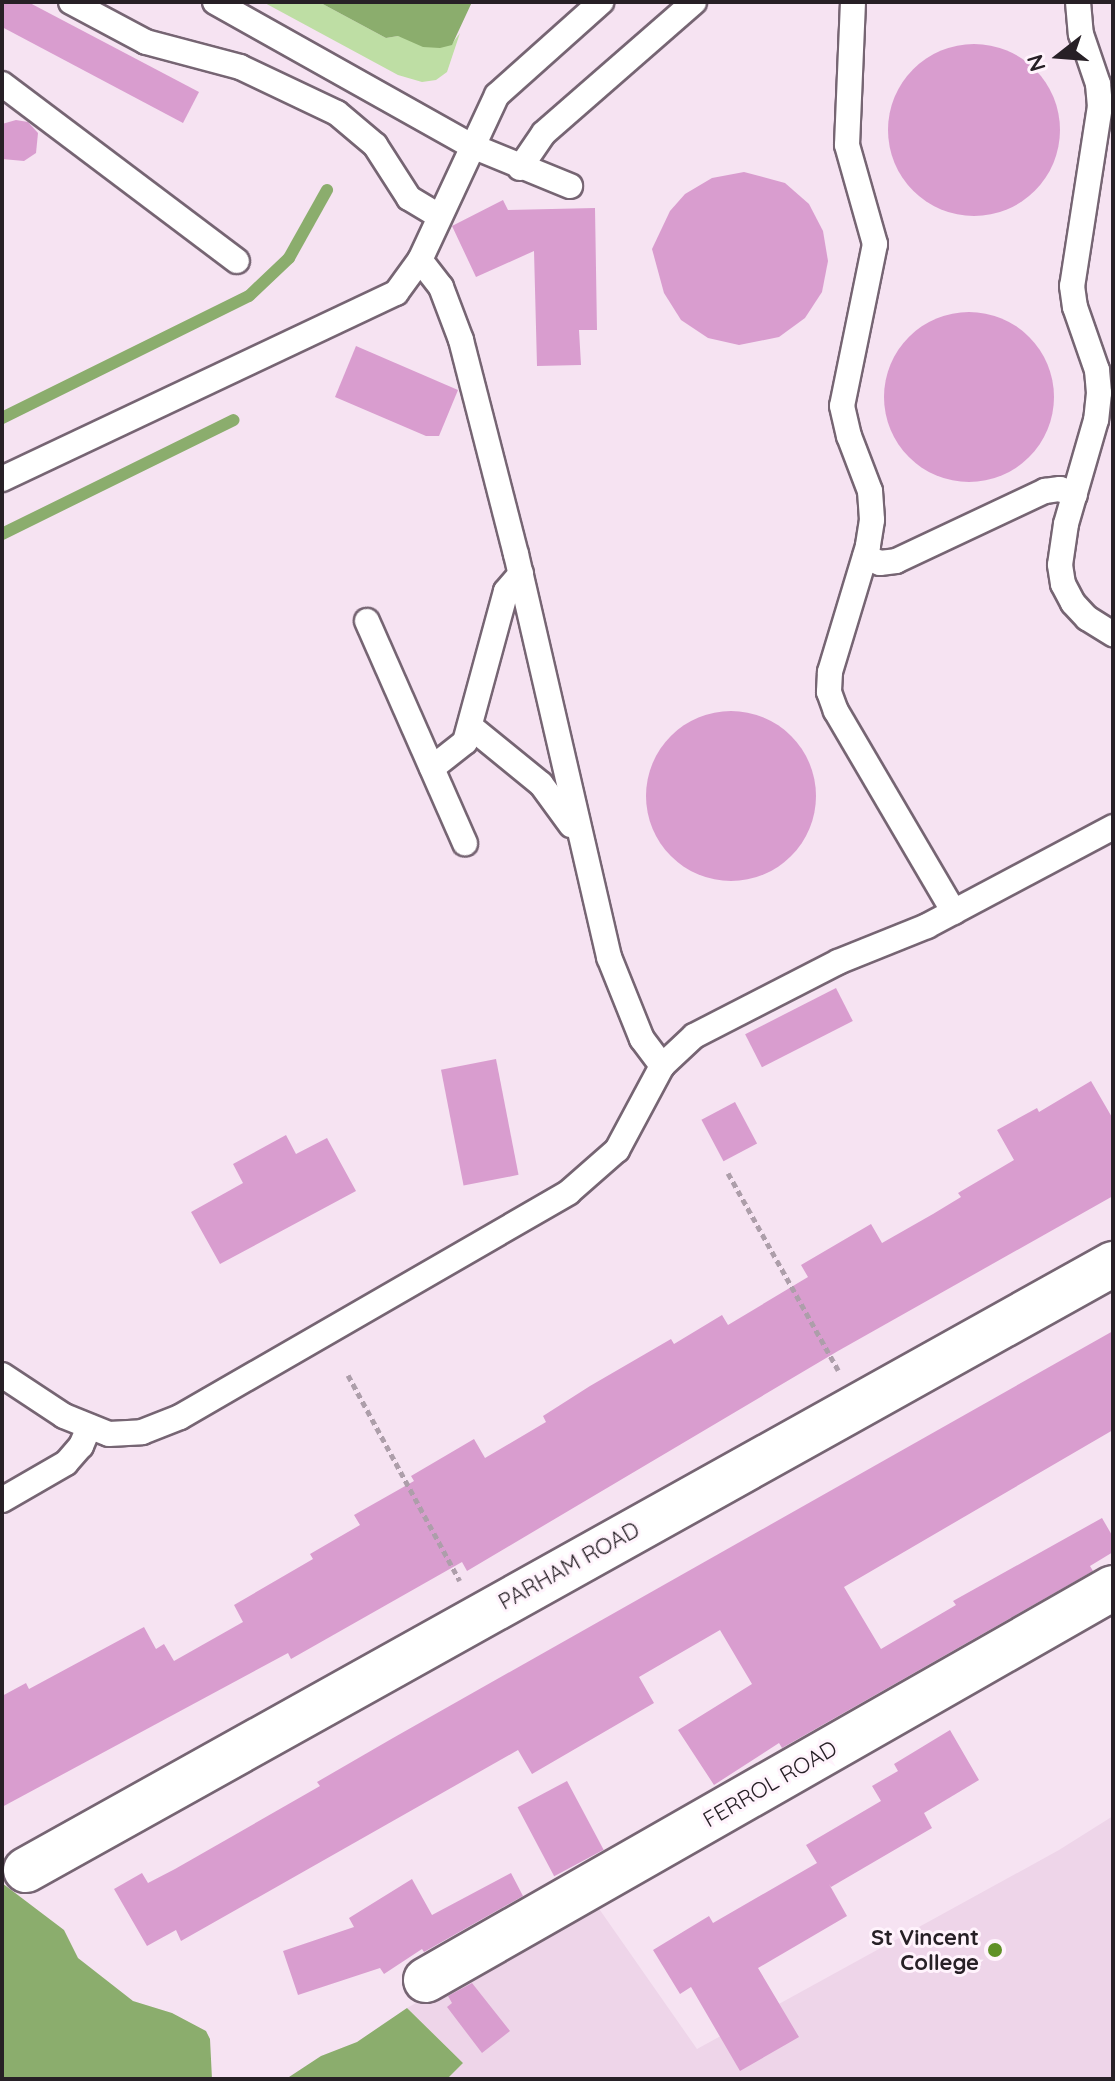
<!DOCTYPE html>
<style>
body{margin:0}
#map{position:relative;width:1115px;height:2081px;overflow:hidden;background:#f6e3f2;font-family:Quicksand,sans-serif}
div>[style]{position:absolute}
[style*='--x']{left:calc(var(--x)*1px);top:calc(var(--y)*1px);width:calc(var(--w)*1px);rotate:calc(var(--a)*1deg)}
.built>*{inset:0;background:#eed5e9}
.green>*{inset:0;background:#bedea4}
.water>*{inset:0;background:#8bad6d}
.stream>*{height:12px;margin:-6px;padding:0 6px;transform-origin:6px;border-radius:6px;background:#8bad6d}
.building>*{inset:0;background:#d99dcf;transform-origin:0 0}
.round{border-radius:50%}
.path>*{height:5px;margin-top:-2.5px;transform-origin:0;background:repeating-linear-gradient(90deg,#ad9eaa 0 6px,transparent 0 10px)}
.roads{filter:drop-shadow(2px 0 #766573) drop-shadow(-2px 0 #766573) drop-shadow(0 2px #766573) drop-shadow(0 -2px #766573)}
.lane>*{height:24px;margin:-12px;padding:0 12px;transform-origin:12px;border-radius:12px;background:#fff}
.street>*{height:44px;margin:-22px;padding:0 22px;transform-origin:22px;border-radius:22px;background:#fff}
.dots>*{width:22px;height:22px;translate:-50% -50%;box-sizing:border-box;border:4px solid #fff3fc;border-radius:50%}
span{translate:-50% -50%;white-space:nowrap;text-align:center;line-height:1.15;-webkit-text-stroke:6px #fff3fc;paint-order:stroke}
.street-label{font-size:22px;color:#272026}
.poi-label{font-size:22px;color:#272026;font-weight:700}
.right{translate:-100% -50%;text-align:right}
.frame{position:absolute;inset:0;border:4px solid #272026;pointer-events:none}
.north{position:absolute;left:1019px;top:16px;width:80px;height:80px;-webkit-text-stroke:6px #fff3fc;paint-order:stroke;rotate:253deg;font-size:22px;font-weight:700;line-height:32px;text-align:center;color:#272026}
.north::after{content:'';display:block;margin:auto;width:28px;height:36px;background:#272026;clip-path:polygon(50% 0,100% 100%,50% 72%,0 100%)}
</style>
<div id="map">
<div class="built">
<i style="clip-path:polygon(1113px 1816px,1113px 2079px,447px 2079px,463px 2063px,407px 2008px,595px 1903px,697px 2049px,1059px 1850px)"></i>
</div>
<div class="green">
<i style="clip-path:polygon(263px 2px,319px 2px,386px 38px,398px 36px,451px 45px,460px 33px,447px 72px,436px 80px,422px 82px,398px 75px)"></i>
</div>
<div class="water">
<i style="clip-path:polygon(319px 2px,472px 2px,452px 45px,440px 48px,423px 47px,398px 36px,386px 38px)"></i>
<i style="clip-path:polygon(2px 1883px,64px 1930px,78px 1958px,133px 2001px,172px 2013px,206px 2031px,210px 2039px,212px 2079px,2px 2079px)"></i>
<i style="clip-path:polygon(407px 2008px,463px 2063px,447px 2079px,286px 2079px,321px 2056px,357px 2042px)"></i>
</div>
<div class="stream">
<i style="--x:2;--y:418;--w:275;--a:-26.3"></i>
<i style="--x:249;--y:296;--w:55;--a:-43.5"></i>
<i style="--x:289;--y:258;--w:78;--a:-60.8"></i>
<i style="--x:2;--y:534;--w:258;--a:-26.2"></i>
</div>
<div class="building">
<i style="clip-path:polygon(2px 2px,28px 2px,199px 92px,183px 123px,2px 27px)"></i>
<i class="round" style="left:888px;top:44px;width:172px;height:172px"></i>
<i style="clip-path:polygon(16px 120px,28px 122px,38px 133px,36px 153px,24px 161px,2px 159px,2px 124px)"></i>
<i style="clip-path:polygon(744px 172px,785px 183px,809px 204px,823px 231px,828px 261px,822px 292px,805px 318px,779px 337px,739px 345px,708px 338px,681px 320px,664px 293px,652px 249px,670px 211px,685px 194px,712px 178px)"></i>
<i style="clip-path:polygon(503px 200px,508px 210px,595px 208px,597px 330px,579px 330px,581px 365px,537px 366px,534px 251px,476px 277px,452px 226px)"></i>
<i class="round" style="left:884px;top:312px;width:170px;height:170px"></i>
<i style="clip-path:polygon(356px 346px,458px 390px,439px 436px,426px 436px,335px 397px)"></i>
<i class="round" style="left:646px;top:711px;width:170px;height:170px"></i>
<i style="left:836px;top:988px;width:37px;height:102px;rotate:63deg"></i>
<i style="left:496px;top:1059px;width:118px;height:56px;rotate:79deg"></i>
<i style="clip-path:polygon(1091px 1081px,1113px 1119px,1113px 1196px,838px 1351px,467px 1571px,462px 1562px,291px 1659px,288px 1653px,2px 1807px,2px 1696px,26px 1683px,29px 1689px,144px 1627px,156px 1649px,164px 1644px,174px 1661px,243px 1622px,234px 1605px,313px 1559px,310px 1554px,360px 1525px,354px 1515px,414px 1481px,411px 1476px,474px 1439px,485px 1458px,546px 1422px,543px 1416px,590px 1386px,671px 1339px,674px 1344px,722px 1315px,728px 1325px,808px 1277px,801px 1265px,871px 1224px,882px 1243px,933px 1214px,961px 1197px,958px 1193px,1014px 1160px,997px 1130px,1037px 1108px,1039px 1112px)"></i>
<i style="left:735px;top:1102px;width:47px;height:38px;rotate:62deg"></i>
<i style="clip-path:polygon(286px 1135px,296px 1154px,327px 1138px,356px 1191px,220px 1264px,191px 1212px,243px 1183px,233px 1164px)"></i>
<i style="clip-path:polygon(1113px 1331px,1113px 1430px,844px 1587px,881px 1649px,956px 1605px,953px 1601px,1102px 1518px,1113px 1537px,1113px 1552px,1090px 1566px,1093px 1571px,782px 1748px,779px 1743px,714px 1785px,678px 1730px,752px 1684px,720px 1630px,639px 1677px,654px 1703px,532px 1774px,518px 1750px,181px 1941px,176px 1930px,147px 1946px,114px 1889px,142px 1873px,148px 1883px,175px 1869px,320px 1786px,317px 1782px,393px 1738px)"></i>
<i style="clip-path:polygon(950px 1730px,979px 1780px,924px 1813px,932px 1828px,831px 1887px,829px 1884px,847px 1916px,758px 1968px,799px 2037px,740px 2071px,691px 1987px,680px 1994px,653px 1950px,709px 1916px,713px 1923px,817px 1863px,806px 1845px,881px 1801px,872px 1786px,898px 1771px,894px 1764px)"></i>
<i style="left:567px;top:1781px;width:78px;height:56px;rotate:62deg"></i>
<i style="clip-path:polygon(511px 1873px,523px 1896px,424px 1952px,422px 1949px,384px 1974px,380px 1968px,298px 1995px,283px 1951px,354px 1927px,349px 1918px,412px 1879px,432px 1915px)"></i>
<i style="clip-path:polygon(472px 1983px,510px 2031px,482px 2053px,447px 2007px,452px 2003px,448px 1996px)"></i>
</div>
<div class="path">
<i style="--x:728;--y:1173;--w:226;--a:60.8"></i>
<i style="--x:348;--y:1375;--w:234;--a:61.5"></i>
</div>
<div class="roads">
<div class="lane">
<i style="--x:71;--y:2;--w:85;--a:28.1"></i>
<i style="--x:146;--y:42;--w:97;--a:14.9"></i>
<i style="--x:240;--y:67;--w:107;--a:25.4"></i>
<i style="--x:337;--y:113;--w:50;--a:40.1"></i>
<i style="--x:375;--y:145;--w:63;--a:57.3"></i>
<i style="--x:409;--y:198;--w:35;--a:31"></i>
<i style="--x:215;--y:2;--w:295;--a:29.3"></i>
<i style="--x:472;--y:146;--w:106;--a:22.2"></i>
<i style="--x:853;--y:2;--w:143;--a:92.4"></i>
<i style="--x:847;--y:145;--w:103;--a:74.2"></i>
<i style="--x:875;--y:244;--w:165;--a:101.5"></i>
<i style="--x:842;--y:406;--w:31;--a:77"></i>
<i style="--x:849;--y:436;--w:59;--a:69.1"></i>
<i style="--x:870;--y:491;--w:29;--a:86"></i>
<i style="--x:872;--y:520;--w:26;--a:99"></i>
<i style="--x:868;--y:546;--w:132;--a:106.8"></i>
<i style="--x:830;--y:672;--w:20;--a:93"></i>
<i style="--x:829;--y:692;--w:20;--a:70"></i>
<i style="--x:836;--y:711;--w:233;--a:59.6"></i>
<i style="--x:1078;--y:2;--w:32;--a:85"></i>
<i style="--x:1081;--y:34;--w:53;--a:71.2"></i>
<i style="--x:1098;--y:84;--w:22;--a:85"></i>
<i style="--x:1100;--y:106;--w:182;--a:98.8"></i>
<i style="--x:1072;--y:286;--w:21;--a:82"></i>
<i style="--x:1075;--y:307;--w:67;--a:70.8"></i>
<i style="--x:1097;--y:370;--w:23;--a:85"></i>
<i style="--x:1099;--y:393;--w:27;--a:96"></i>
<i style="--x:1096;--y:420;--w:108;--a:106.1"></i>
<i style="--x:1066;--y:524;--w:41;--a:98.3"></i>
<i style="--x:1060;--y:565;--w:19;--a:81"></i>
<i style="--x:1063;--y:584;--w:21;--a:62"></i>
<i style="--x:1073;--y:603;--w:21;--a:47"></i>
<i style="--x:1087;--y:618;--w:31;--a:32"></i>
<i style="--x:2;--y:84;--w:294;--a:37"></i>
<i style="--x:520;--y:168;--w:42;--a:-55.6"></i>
<i style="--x:544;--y:133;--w:199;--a:-41.1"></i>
<i style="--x:420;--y:260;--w:34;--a:52"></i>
<i style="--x:441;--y:287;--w:57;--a:69.3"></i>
<i style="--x:461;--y:340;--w:221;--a:75.6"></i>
<i style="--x:516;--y:554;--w:414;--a:77"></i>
<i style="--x:609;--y:957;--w:88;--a:68.1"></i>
<i style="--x:642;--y:1039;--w:34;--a:53"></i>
<i style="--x:2;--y:479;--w:436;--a:-25.3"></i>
<i style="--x:396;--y:293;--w:41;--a:-54"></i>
<i style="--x:420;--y:260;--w:182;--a:-65"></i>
<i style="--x:497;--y:95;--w:140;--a:-41.8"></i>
<i style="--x:865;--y:557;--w:16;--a:22"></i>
<i style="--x:880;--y:563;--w:16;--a:-7"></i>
<i style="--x:896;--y:561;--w:165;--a:-25.2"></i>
<i style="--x:1045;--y:491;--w:15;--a:-8"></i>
<i style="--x:1060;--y:489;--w:16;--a:22"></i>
<i style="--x:367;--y:621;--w:243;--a:66.2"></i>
<i style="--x:471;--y:727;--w:90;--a:39.2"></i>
<i style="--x:541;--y:784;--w:51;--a:53.8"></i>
<i style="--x:432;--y:768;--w:42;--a:-38.2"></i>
<i style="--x:465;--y:742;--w:156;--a:-74.8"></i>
<i style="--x:506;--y:591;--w:23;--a:-49"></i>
<i style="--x:2;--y:1375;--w:74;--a:33.5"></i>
<i style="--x:64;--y:1416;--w:48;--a:21.8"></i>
<i style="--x:109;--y:1434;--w:33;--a:-3"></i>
<i style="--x:142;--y:1432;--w:41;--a:-21.5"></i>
<i style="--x:180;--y:1417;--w:449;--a:-30"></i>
<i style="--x:569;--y:1192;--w:64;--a:-41.2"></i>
<i style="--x:617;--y:1150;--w:95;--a:-61.8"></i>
<i style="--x:662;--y:1066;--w:44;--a:-43.2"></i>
<i style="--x:694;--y:1036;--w:162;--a:-27.2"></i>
<i style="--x:838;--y:962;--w:96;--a:-22"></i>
<i style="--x:927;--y:926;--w:211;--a:-28"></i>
<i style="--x:2;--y:1500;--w:74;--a:-30"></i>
<i style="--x:66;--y:1463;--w:23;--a:-49"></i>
<i style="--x:81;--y:1446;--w:21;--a:-67"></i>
</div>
<div class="street">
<i style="--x:26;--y:1870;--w:1245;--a:-29.14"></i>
<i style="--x:426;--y:1980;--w:791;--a:-29.71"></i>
</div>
</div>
<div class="dots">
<i style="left:995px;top:1950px;background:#609026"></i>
</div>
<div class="street-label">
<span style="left:569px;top:1566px;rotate:-29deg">PARHAM ROAD</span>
<span style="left:770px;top:1784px;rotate:-30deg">FERROL ROAD</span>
</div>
<div class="poi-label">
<span class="right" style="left:979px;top:1950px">St Vincent<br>College</span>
</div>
<div class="frame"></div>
<div class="north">N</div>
</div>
